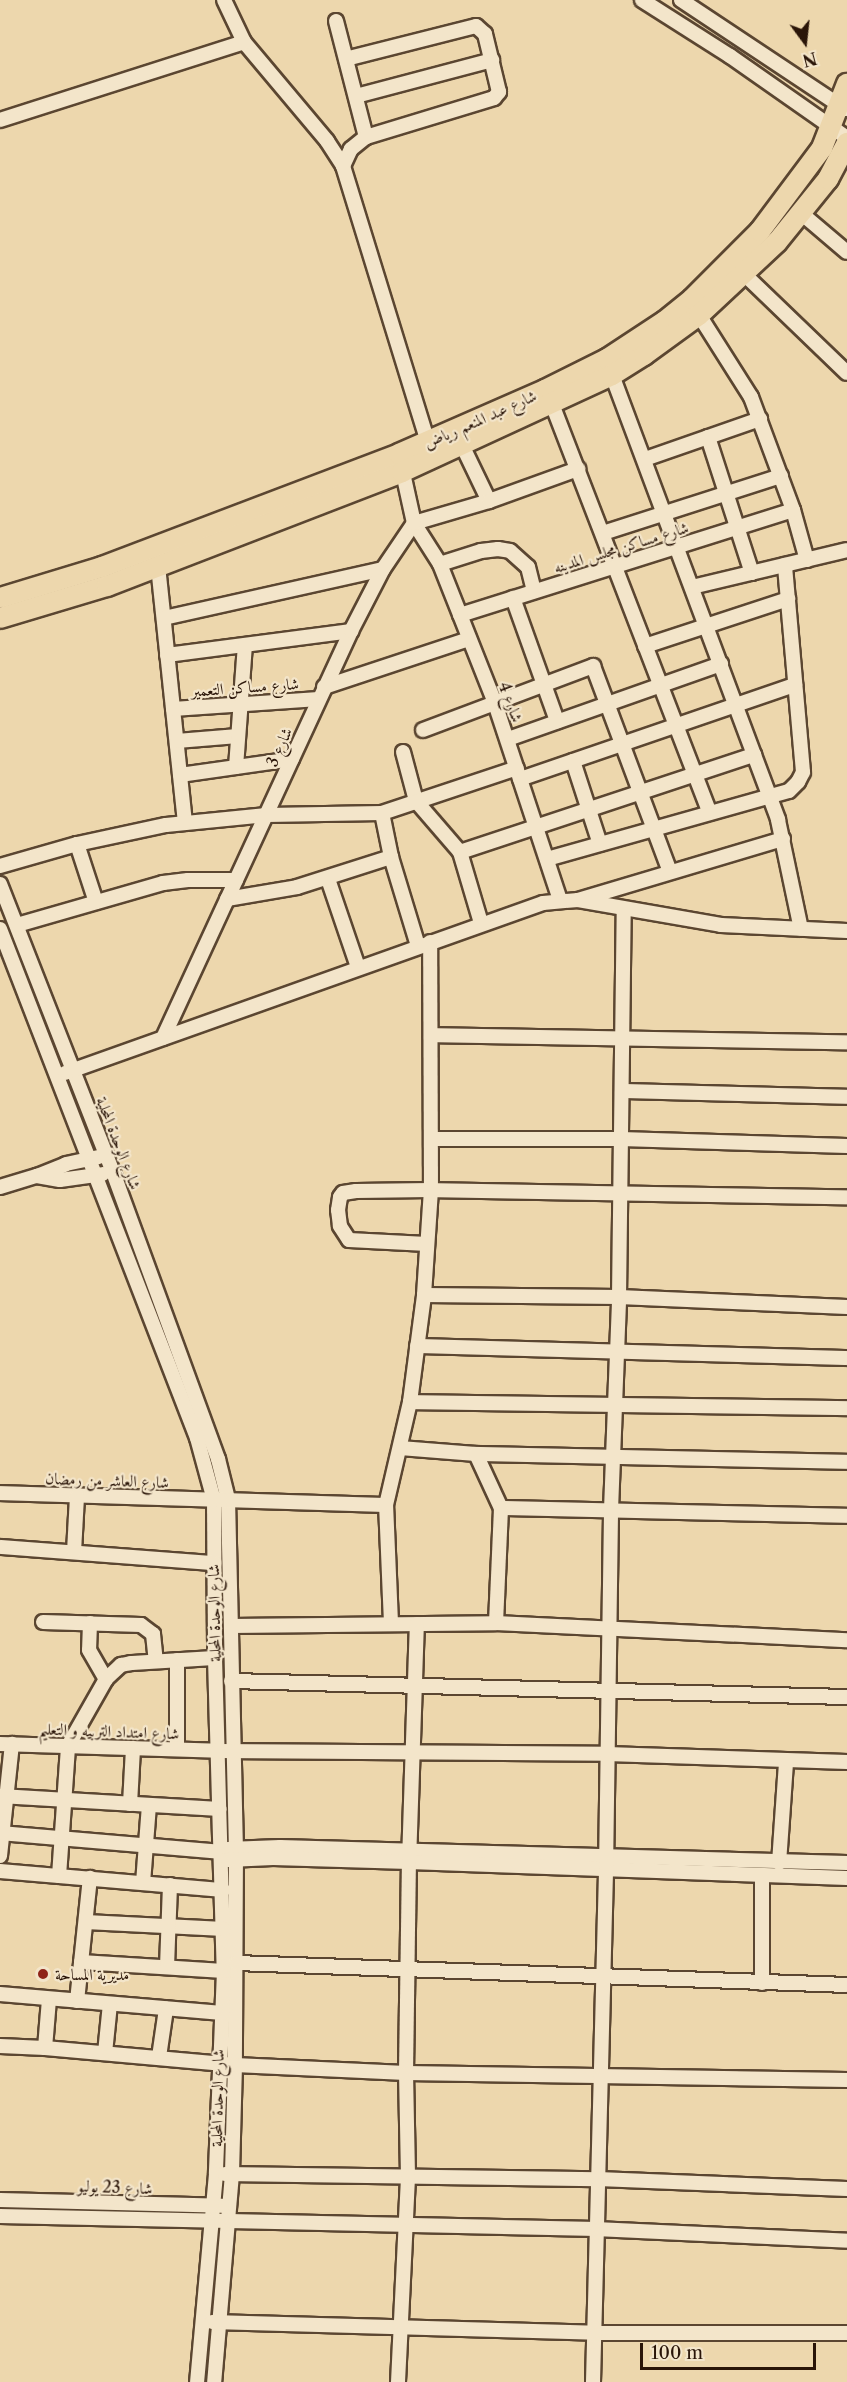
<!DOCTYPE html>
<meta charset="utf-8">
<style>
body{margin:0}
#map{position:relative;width:847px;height:2382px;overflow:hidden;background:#edd7ad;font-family:"Libre Caslon Text",Amiri,serif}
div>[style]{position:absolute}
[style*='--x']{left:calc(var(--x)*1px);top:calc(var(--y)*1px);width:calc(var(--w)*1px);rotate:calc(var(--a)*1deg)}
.roads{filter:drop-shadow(2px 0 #5b4631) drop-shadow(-2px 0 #5b4631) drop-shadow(0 2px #5b4631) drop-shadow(0 -2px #5b4631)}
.minor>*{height:14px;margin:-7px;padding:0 7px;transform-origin:7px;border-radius:7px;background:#f3e5ca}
.highway>*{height:20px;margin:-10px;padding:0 10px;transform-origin:10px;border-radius:10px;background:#edd7ad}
.dots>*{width:16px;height:16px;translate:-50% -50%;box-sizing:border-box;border:3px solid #f3e5ca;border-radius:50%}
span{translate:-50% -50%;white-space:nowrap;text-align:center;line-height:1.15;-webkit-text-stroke:4.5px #f3e5ca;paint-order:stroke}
.street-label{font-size:16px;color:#2a1508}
.poi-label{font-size:16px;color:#2a1508}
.left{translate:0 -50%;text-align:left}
.north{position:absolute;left:775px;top:12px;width:60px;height:60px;-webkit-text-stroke:4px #f3e5ca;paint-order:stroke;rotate:165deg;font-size:16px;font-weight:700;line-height:24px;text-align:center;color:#2a1508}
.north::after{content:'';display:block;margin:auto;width:21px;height:27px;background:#2a1508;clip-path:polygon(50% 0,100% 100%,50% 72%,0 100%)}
.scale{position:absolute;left:640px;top:2343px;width:176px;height:27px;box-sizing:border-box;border:3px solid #2a1508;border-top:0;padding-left:8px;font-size:18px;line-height:21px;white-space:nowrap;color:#2a1508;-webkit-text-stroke:4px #f3e5ca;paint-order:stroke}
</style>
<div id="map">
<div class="roads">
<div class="minor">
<i style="--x:224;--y:0;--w:47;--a:64.5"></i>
<i style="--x:244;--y:42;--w:129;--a:50"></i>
<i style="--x:327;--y:141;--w:30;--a:57"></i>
<i style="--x:343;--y:166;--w:289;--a:72.9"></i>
<i style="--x:642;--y:0;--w:104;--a:32.5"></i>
<i style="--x:730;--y:56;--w:143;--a:35"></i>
<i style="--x:681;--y:0;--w:197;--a:33.6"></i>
<i style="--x:336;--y:21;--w:120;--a:75.5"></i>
<i style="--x:356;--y:96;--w:141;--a:-14.8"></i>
<i style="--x:0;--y:120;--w:256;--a:-17.7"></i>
<i style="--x:343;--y:166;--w:19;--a:-65"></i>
<i style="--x:351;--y:149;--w:19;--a:-39"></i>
<i style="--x:366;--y:137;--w:134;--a:-16.9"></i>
<i style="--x:494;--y:98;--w:8;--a:-50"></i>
<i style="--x:499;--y:92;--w:60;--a:-103.6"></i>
<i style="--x:485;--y:34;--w:12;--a:-138"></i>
<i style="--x:476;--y:26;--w:134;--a:165.8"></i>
<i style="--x:801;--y:213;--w:60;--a:40.3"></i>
<i style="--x:743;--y:273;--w:144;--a:43.9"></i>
<i style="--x:699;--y:315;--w:97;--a:57.6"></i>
<i style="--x:751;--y:397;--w:121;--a:69.6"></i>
<i style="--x:793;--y:510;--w:52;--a:74.4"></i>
<i style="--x:612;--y:375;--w:475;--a:69.5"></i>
<i style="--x:778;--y:820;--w:111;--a:78.1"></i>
<i style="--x:552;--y:404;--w:438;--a:68.9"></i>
<i style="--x:708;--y:437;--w:143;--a:72.1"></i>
<i style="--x:462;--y:445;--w:62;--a:64.3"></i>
<i style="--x:645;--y:459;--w:122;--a:-19.2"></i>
<i style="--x:603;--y:533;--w:187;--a:-17.8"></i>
<i style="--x:440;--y:564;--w:43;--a:-17.6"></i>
<i style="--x:481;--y:551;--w:17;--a:-7"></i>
<i style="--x:498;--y:549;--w:12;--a:9"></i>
<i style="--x:510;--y:551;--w:24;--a:42"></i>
<i style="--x:528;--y:567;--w:25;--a:76"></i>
<i style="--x:158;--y:566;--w:258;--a:84"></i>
<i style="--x:692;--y:587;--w:159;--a:-13.4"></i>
<i style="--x:513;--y:598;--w:131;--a:70.3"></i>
<i style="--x:460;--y:615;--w:349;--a:-17.5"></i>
<i style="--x:164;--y:618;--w:224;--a:-12.6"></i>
<i style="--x:645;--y:646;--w:151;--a:-18.2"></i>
<i style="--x:167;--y:655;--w:186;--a:-7.4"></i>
<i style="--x:324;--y:687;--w:153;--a:-18.3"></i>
<i style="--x:173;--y:709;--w:146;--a:-3.9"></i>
<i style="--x:423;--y:730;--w:182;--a:-20.6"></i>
<i style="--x:593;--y:666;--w:220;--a:69.5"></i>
<i style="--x:508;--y:739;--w:226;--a:-19.4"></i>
<i style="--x:177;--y:741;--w:61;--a:-4.7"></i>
<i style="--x:403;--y:752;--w:51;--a:75.1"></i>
<i style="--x:416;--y:801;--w:67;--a:49.2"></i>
<i style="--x:460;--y:852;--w:74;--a:73.5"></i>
<i style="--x:573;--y:761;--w:87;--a:72"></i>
<i style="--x:236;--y:767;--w:122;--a:-85.8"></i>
<i style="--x:180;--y:775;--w:113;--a:-8.1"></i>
<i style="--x:520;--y:779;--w:291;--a:-18.9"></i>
<i style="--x:382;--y:813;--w:45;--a:78.4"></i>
<i style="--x:391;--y:857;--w:93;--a:73.1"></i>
<i style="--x:77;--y:844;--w:61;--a:71.9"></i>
<i style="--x:460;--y:852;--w:310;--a:-18.3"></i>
<i style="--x:547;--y:859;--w:251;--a:-15.7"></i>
<i style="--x:789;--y:791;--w:13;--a:-45"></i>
<i style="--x:798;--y:782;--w:11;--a:-63"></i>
<i style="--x:803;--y:772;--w:208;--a:-95"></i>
<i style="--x:0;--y:866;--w:80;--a:-15.9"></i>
<i style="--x:77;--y:844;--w:91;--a:-12.1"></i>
<i style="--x:166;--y:825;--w:101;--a:-5.7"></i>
<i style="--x:267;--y:815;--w:115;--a:-1"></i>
<i style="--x:382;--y:813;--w:142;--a:-18.4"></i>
<i style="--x:328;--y:879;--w:93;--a:71.2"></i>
<i style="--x:0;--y:884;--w:309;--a:68.6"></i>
<i style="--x:113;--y:1172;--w:306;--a:69.9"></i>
<i style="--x:218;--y:1459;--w:41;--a:76"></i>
<i style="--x:228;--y:1499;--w:350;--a:88.7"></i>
<i style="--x:236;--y:1849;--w:216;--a:90.3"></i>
<i style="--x:235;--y:2065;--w:109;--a:91.6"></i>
<i style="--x:232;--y:2174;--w:209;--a:94.9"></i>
<i style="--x:227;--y:899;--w:71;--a:-9.7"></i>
<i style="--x:297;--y:887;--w:99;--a:-17.7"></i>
<i style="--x:560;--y:900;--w:207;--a:-108.3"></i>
<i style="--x:495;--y:703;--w:149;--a:-111.6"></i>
<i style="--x:440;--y:564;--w:49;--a:-122.4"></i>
<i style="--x:414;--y:523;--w:78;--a:-16.3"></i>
<i style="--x:489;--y:501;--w:95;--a:-19.8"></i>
<i style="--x:578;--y:900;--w:214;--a:-16.6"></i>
<i style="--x:17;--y:925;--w:152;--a:-16"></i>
<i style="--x:163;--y:883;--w:25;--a:-7"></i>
<i style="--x:188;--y:880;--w:48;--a:0"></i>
<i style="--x:0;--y:929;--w:546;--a:68.84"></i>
<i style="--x:197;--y:1438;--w:64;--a:74.7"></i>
<i style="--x:214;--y:1500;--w:158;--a:89.6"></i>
<i style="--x:215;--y:1658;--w:313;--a:88.4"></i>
<i style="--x:224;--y:1971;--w:203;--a:92.3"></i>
<i style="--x:216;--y:2174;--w:209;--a:95.2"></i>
<i style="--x:431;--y:1035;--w:416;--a:1"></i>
<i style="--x:163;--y:1038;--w:448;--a:-65.2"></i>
<i style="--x:351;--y:631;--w:70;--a:-62.7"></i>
<i style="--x:383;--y:569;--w:55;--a:-56"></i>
<i style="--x:414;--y:523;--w:60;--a:-102.4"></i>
<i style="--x:65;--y:1073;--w:507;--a:-19.58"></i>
<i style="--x:543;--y:903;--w:35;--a:-5"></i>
<i style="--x:578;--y:900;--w:145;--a:9.9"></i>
<i style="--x:721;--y:925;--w:126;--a:2.7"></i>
<i style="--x:622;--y:1091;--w:225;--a:1.5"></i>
<i style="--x:431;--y:1139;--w:190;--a:0"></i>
<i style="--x:621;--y:1139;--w:226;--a:1.8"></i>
<i style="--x:37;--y:1176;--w:23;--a:10"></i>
<i style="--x:60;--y:1180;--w:43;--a:-7.9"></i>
<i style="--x:0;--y:1187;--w:39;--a:-17"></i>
<i style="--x:37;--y:1176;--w:31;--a:-22"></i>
<i style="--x:66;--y:1164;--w:33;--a:-12"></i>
<i style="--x:427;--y:1244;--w:78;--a:-177.1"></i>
<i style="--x:349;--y:1240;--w:17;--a:-123"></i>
<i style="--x:340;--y:1226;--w:16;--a:-97"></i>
<i style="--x:338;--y:1210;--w:13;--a:-81"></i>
<i style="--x:340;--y:1197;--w:5;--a:-53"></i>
<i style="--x:343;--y:1193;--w:13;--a:-9"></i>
<i style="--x:356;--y:1191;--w:75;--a:-0.8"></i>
<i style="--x:431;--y:1190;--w:416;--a:1"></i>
<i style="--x:424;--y:1295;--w:195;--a:0.6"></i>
<i style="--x:619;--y:1297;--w:228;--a:2.5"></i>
<i style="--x:417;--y:1346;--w:430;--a:1.6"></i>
<i style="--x:410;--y:1402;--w:437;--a:0.8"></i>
<i style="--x:400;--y:1448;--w:76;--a:4.5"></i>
<i style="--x:476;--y:1454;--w:60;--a:65.2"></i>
<i style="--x:501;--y:1508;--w:346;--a:1.3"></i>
<i style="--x:476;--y:1454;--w:371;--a:1.2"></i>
<i style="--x:0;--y:1493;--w:386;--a:1.8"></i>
<i style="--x:0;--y:1547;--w:215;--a:4.3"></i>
<i style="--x:74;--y:1552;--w:56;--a:-86.9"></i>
<i style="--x:43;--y:1622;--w:98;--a:1.8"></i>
<i style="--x:141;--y:1625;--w:15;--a:37"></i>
<i style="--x:153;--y:1634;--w:27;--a:84"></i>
<i style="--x:90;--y:1623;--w:27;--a:92"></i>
<i style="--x:89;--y:1650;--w:34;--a:60"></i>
<i style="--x:391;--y:1623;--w:118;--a:-92.4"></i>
<i style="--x:386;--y:1505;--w:106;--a:-76.9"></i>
<i style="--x:410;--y:1402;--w:108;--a:-82.5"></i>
<i style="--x:424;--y:1295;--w:105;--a:-86.2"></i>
<i style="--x:431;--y:1190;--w:248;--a:-90.2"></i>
<i style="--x:496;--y:1623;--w:115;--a:-87.5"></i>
<i style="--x:231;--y:1626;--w:265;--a:-0.6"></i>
<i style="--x:496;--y:1623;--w:351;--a:2.8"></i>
<i style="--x:231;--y:1681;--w:616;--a:1.49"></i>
<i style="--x:0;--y:1744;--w:218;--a:1.8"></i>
<i style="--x:218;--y:1751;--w:389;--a:0.4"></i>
<i style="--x:607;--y:1754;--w:240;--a:1.9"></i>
<i style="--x:177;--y:1749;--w:89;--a:-90"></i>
<i style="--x:0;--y:1796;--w:220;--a:3.4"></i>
<i style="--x:130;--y:1804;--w:56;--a:-86.9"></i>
<i style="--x:0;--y:1833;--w:223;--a:4.9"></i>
<i style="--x:228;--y:1849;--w:52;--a:-2.2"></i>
<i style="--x:280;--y:1847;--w:567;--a:1.62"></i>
<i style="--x:0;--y:1856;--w:113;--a:-83.9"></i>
<i style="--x:228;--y:1860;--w:45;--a:-2.5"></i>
<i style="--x:273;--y:1858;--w:136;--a:1.7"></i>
<i style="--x:409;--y:1862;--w:438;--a:2.1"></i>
<i style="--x:779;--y:1863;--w:101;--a:-86"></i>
<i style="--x:0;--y:1871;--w:224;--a:4.9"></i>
<i style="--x:59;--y:1876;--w:130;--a:-86"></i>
<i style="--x:68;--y:1746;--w:77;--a:-60.4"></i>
<i style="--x:106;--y:1679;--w:21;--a:-43"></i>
<i style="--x:121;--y:1665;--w:10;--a:-11"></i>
<i style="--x:131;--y:1663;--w:84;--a:-3.4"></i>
<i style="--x:762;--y:1876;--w:107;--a:90"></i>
<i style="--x:143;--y:1883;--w:78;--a:-85.6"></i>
<i style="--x:86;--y:1922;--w:138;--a:2.9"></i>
<i style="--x:81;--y:1962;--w:143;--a:3.6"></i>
<i style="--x:236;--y:1963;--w:611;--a:2.06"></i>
<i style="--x:167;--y:1967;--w:82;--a:-87.9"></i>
<i style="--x:0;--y:1994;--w:223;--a:4.9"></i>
<i style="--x:77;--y:2001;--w:124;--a:-84"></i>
<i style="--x:0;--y:2046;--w:45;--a:2.5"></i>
<i style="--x:45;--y:2048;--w:191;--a:5.1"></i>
<i style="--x:235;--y:2065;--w:171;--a:2.7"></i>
<i style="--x:406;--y:2073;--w:441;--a:0.9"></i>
<i style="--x:45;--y:2048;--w:49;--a:-85.3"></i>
<i style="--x:105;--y:2053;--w:49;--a:-84.2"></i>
<i style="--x:159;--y:2057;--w:49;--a:-81.7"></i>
<i style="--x:225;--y:2174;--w:373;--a:0.8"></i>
<i style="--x:598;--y:2179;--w:249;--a:2.3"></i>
<i style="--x:0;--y:2200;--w:222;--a:1.5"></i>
<i style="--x:0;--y:2216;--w:597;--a:1.25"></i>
<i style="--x:597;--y:2229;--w:250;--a:2.7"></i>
<i style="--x:212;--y:2322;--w:384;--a:1.6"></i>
<i style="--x:596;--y:2333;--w:251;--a:0"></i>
<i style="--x:398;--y:2382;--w:206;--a:-87.2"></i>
<i style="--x:408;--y:2176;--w:103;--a:-91.1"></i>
<i style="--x:406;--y:2073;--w:211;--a:-89.2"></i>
<i style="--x:409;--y:1862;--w:238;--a:-88.1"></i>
<i style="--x:593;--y:2382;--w:511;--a:-88.54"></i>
<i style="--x:606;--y:1871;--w:361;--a:-89.2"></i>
<i style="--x:611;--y:1510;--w:213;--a:-87.8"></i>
<i style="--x:619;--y:1297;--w:387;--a:-89.3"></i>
</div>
<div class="highway">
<i style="--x:0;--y:598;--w:107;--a:-16.9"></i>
<i style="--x:102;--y:567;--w:318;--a:-20.8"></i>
<i style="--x:399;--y:454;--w:159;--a:-23.7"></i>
<i style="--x:545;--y:390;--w:69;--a:-26.6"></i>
<i style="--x:607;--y:359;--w:69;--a:-33.2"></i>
<i style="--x:665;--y:321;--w:35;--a:-39"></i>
<i style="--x:692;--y:299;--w:96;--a:-45"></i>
<i style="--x:760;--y:231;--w:104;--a:-53.2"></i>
<i style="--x:822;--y:148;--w:69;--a:-68.7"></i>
<i style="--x:0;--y:618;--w:112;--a:-16.7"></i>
<i style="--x:107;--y:586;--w:316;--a:-21.1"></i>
<i style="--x:402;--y:472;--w:231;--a:-24.8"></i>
<i style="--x:612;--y:375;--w:38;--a:-32"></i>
<i style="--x:644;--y:355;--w:68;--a:-36"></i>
<i style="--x:699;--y:315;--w:107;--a:-43.1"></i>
<i style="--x:777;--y:242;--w:81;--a:-51"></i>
<i style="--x:828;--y:179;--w:41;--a:-62.2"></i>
</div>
</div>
<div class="dots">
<i style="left:43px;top:1974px;background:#8f2418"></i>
</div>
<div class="street-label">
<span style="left:480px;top:419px;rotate:-24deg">شارع عبد المنعم رياض</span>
<span style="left:621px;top:547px;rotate:-17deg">شارع مساكن مجلس المدينه</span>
<span style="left:245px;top:687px;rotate:-4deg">شارع مساكن التعمير</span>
<span style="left:511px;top:702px;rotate:69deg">شارع 4</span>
<span style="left:279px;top:747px;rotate:-66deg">شارع 3</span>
<span style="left:119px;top:1143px;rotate:69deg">شارع الوحدة المحلية</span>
<span style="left:107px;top:1480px;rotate:2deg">شارع العاشر من رمضان</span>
<span style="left:214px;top:1613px;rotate:-91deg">شارع الوحدة المحلية</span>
<span style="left:109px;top:1731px;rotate:2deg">شارع امتداد التربيه و التعليم</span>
<span style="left:217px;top:2098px;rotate:-89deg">شارع الوحدة المحلية</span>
<span style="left:115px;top:2187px;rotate:2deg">شارع 23 يوليو</span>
</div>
<div class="poi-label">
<span class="left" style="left:55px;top:1974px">مديرية المساحة</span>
</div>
<div class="north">N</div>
<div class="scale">100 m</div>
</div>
